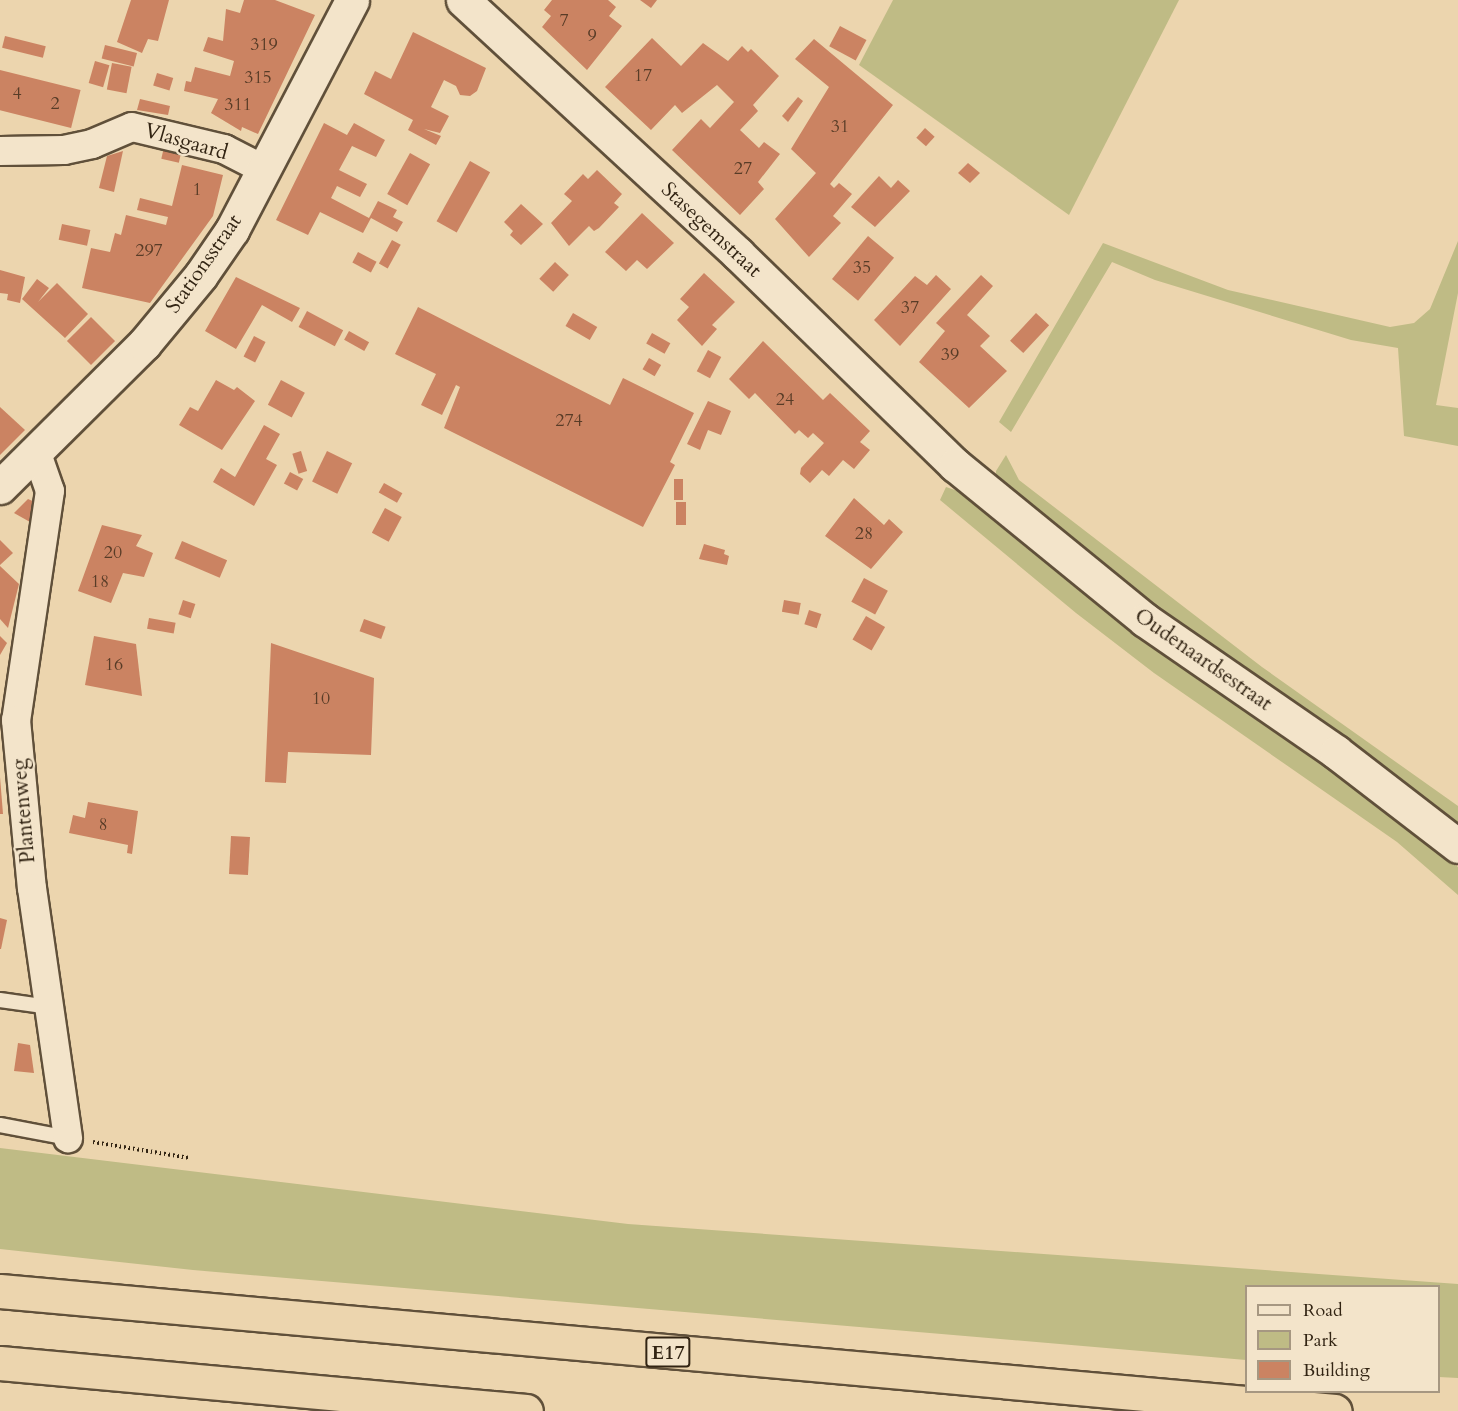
<!DOCTYPE html>
<style>
body{margin:0}
#map{position:relative;width:1458px;height:1411px;overflow:hidden;background:#ecd5ae;font-family:Cardo,serif}
div>[style]{position:absolute}
[style*='--x']{left:calc(var(--x)*1px);top:calc(var(--y)*1px);width:calc(var(--w)*1px);rotate:calc(var(--a)*1deg)}
.green>*{inset:0;background:#bfbb85}
.building>*{inset:0;background:#cb8362;transform-origin:0 0}
.path>*{height:4px;margin-top:-2px;transform-origin:0;background:repeating-linear-gradient(90deg,#322413 0 1.5px,transparent 0 4.5px)}
.roads{filter:drop-shadow(2px 0 #60503a) drop-shadow(-2px 0 #60503a) drop-shadow(0 2px #60503a) drop-shadow(0 -2px #60503a)}
.service>*{height:14px;margin:-7px;padding:0 7px;transform-origin:7px;border-radius:7px;background:#f3e4ca}
.minor>*{height:28px;margin:-14px;padding:0 14px;transform-origin:14px;border-radius:14px;background:#f3e4ca}
.tertiary>*{height:33px;margin:-16.5px;padding:0 16.5px;transform-origin:16.5px;border-radius:16.5px;background:#f3e4ca}
.motorway>*{height:33px;margin:-16.5px;padding:0 16.5px;transform-origin:16.5px;border-radius:16.5px;background:#ecd5ae}
span{translate:-50% -50%;white-space:nowrap;text-align:center;line-height:1.15;-webkit-text-stroke:4.5px #f3e4ca;paint-order:stroke}
.number-label{font-size:18px;color:#583c27}
.number-label span{-webkit-text-stroke-width:0}
.shield-label span{padding:2px 4px;background:#f3e4ca;border:2px solid;border-radius:4px;-webkit-text-stroke-width:0}
.shield-label{font-size:20px;color:#322413;font-weight:700}
.street-label{font-size:21px;color:#322413}
.legend{position:absolute;left:1245px;top:1285px;width:195px;height:108px;box-sizing:border-box;background:#f3e4ca;border:2px solid #a69781;margin:0;padding:8px 10px;list-style:none;font-size:18px;color:#322413}
.legend li{display:flex;align-items:center;gap:12px;height:30px}
.legend b{width:30px;border:2px solid #a69781}
</style>
<div id="map">
<div class="green">
<i style="clip-path:polygon(893px 0,1179px 0,1069px 215px,859px 65px)"></i>
<i style="clip-path:polygon(1458px 241px,1458px 293px,1436px 405px,1458px 408px,1458px 446px,1404px 436px,1398px 348px,1351px 340px,1155px 280px,1112px 262px,1011px 432px,999px 422px,1103px 243px,1228px 290px,1390px 327px,1414px 323px,1430px 309px)"></i>
<i style="clip-path:polygon(1006px 455px,1019px 480px,1262px 667px,1458px 806px,1458px 828px,1147px 606px,996px 483px,996px 471px)"></i>
<i style="clip-path:polygon(946px 487px,973px 496px,1359px 787px,1458px 867px,1458px 895px,1397px 842px,1154px 673px,1076px 613px,940px 500px)"></i>
<i style="clip-path:polygon(0 1148px,628px 1224px,1458px 1284px,1458px 1378px,1439px 1377px,1438px 1286px,1246px 1286px,1246px 1360px,193px 1270px,0 1249px)"></i>
</div>
<div class="building">
<i style="clip-path:polygon(131px 0,169px 0,158px 41px,148px 39px,142px 53px,117px 42px)"></i>
<i style="clip-path:polygon(244px 0,275px 0,315px 15px,258px 134px,242px 127px,241px 131px,211px 113px,218px 99px,184px 91px,186px 81px,191px 82px,195px 67px,230px 76px,234px 61px,203px 51px,208px 37px,223px 41px,226px 9px,240px 13px)"></i>
<i style="clip-path:polygon(552px 0,608px 0,616px 7px,609px 16px,622px 26px,587px 70px,542px 27px,551px 16px,544px 10px)"></i>
<i style="clip-path:polygon(640px 0,657px 0,651px 8px)"></i>
<i style="left:840px;top:26px;width:30px;height:23px;rotate:28deg"></i>
<i style="clip-path:polygon(413px 32px,486px 68px,477px 91px,470px 96px,460px 95px,456px 86px,444px 80px,431px 107px,449px 116px,440px 133px,424px 129px,441px 136px,436px 145px,408px 130px,413px 120px,364px 94px,375px 71px,391px 79px)"></i>
<i style="left:5px;top:36px;width:42px;height:12px;rotate:14deg"></i>
<i style="clip-path:polygon(652px 38px,681px 66px,703px 43px,728px 61px,742px 46px,748px 52px,751px 49px,779px 76px,753px 105px,758px 111px,740px 130px,759px 148px,764px 142px,780px 154px,758px 182px,764px 189px,740px 215px,672px 150px,701px 119px,710px 128px,734px 102px,717px 85px,682px 113px,675px 105px,651px 130px,605px 87px)"></i>
<i style="clip-path:polygon(814px 39px,893px 105px,830px 184px,834px 188px,839px 183px,852px 194px,833px 216px,841px 223px,809px 257px,775px 219px,816px 173px,791px 149px,829px 87px,795px 59px)"></i>
<i style="left:105px;top:45px;width:33px;height:14px;rotate:14deg"></i>
<i style="left:95px;top:61px;width:15px;height:23px;rotate:16deg"></i>
<i style="left:112px;top:63px;width:20px;height:27px;rotate:11deg"></i>
<i style="left:0;top:70px;width:83px;height:39px;rotate:14deg"></i>
<i style="left:157px;top:73px;width:17px;height:13px;rotate:17deg"></i>
<i style="clip-path:polygon(798px 97px,803px 101px,788px 122px,782px 116px)"></i>
<i style="clip-path:polygon(140px 99px,170px 106px,168px 115px,137px 110px)"></i>
<i style="clip-path:polygon(324px 123px,347px 135px,354px 123px,385px 140px,376px 157px,352px 146px,339px 170px,367px 184px,360px 197px,337px 186px,331px 198px,369px 218px,378px 201px,397px 210px,393px 217px,403px 222px,397px 232px,371px 218px,363px 233px,320px 212px,308px 235px,276px 220px)"></i>
<i style="left:925px;top:128px;width:13px;height:13px;rotate:42deg"></i>
<i style="left:164px;top:147px;width:18px;height:12px;rotate:13deg"></i>
<i style="clip-path:polygon(123px 151px,114px 192px,99px 188px,107px 156px)"></i>
<i style="left:410px;top:153px;width:23px;height:47px;rotate:29deg"></i>
<i style="left:470px;top:161px;width:23px;height:69px;rotate:29deg"></i>
<i style="clip-path:polygon(968px 163px,980px 173px,970px 183px,958px 173px)"></i>
<i style="clip-path:polygon(182px 165px,223px 175px,213px 216px,150px 303px,82px 288px,91px 248px,110px 252px,115px 233px,121px 235px,126px 215px,166px 225px,168px 217px,137px 210px,140px 198px,172px 206px)"></i>
<i style="clip-path:polygon(597px 170px,622px 194px,614px 203px,619px 207px,599px 228px,594px 231px,589px 226px,569px 246px,551px 223px,572px 201px,564px 194px,583px 174px,588px 179px)"></i>
<i style="clip-path:polygon(879px 176px,891px 188px,898px 180px,910px 191px,875px 227px,851px 207px)"></i>
<i style="clip-path:polygon(521px 204px,543px 224px,521px 245px,510px 235px,513px 231px,504px 222px)"></i>
<i style="clip-path:polygon(642px 213px,674px 243px,647px 269px,637px 260px,626px 271px,605px 252px)"></i>
<i style="left:62px;top:224px;width:29px;height:16px;rotate:12deg"></i>
<i style="left:868px;top:236px;width:34px;height:56px;rotate:40deg"></i>
<i style="left:392px;top:240px;width:10px;height:27px;rotate:29deg"></i>
<i style="left:358px;top:252px;width:21px;height:12px;rotate:28deg"></i>
<i style="left:555px;top:262px;width:19px;height:23px;rotate:43deg"></i>
<i style="clip-path:polygon(0 270px,25px 277px,20px 303px,7px 300px,8px 294px,0 293px)"></i>
<i style="clip-path:polygon(704px 273px,735px 302px,712px 325px,717px 329px,702px 346px,677px 320px,689px 307px,680px 299px)"></i>
<i style="clip-path:polygon(936px 275px,951px 289px,900px 346px,874px 320px,915px 276px,927px 285px)"></i>
<i style="clip-path:polygon(981px 275px,993px 286px,967px 315px,990px 336px,980px 346px,1007px 371px,969px 408px,919px 362px,945px 331px,936px 323px)"></i>
<i style="clip-path:polygon(236px 277px,300px 308px,292px 322px,262px 305px,236px 349px,205px 331px)"></i>
<i style="clip-path:polygon(37px 279px,49px 288px,38px 302px,57px 283px,88px 314px,65px 338px,22px 299px)"></i>
<i style="clip-path:polygon(418px 307px,610px 405px,623px 378px,694px 413px,670px 462px,675px 465px,643px 527px,444px 428px,460px 387px,456px 385px,442px 415px,421px 405px,436px 374px,395px 354px)"></i>
<i style="left:307px;top:311px;width:41px;height:18px;rotate:28deg"></i>
<i style="left:573px;top:313px;width:28px;height:15px;rotate:30deg"></i>
<i style="left:1036px;top:313px;width:18px;height:38px;rotate:43deg"></i>
<i style="left:91px;top:317px;width:34px;height:34px;rotate:45deg"></i>
<i style="left:349px;top:331px;width:23px;height:10px;rotate:29deg"></i>
<i style="left:652px;top:333px;width:21px;height:12px;rotate:29deg"></i>
<i style="left:254px;top:336px;width:13px;height:23px;rotate:27deg"></i>
<i style="clip-path:polygon(763px 341px,823px 400px,830px 393px,870px 431px,860px 442px,870px 450px,854px 469px,843px 460px,829px 476px,822px 470px,810px 483px,800px 474px,801px 468px,824px 443px,813px 433px,808px 438px,799px 430px,795px 434px,755px 393px,749px 399px,729px 379px)"></i>
<i style="left:708px;top:350px;width:15px;height:24px;rotate:28deg"></i>
<i style="left:649px;top:358px;width:14px;height:13px;rotate:30deg"></i>
<i style="clip-path:polygon(216px 380px,234px 390px,237px 387px,255px 401px,222px 450px,179px 425px,190px 407px,198px 411px)"></i>
<i style="left:281px;top:380px;width:27px;height:28px;rotate:28deg"></i>
<i style="clip-path:polygon(708px 401px,731px 411px,721px 435px,708px 430px,700px 450px,687px 444px)"></i>
<i style="clip-path:polygon(0 407px,25px 430px,0 455px)"></i>
<i style="clip-path:polygon(264px 425px,280px 434px,266px 459px,277px 465px,254px 506px,213px 482px,221px 468px,235px 477px)"></i>
<i style="left:301px;top:451px;width:21px;height:9px;rotate:73deg"></i>
<i style="left:327px;top:451px;width:28px;height:34px;rotate:26deg"></i>
<i style="left:290px;top:472px;width:15px;height:13px;rotate:28deg"></i>
<i style="left:674px;top:479px;width:9px;height:21px"></i>
<i style="left:384px;top:483px;width:21px;height:11px;rotate:29deg"></i>
<i style="clip-path:polygon(854px 498px,884px 525px,889px 519px,903px 532px,871px 569px,825px 536px)"></i>
<i style="clip-path:polygon(28px 499px,37px 503px,30px 522px,14px 513px)"></i>
<i style="left:676px;top:502px;width:10px;height:23px"></i>
<i style="left:385px;top:508px;width:19px;height:28px;rotate:28deg"></i>
<i style="clip-path:polygon(102px 525px,142px 535px,136px 546px,153px 553px,144px 577px,123px 573px,111px 603px,78px 591px)"></i>
<i style="clip-path:polygon(0 540px,13px 553px,0 565px)"></i>
<i style="left:182px;top:541px;width:49px;height:19px;rotate:23deg"></i>
<i style="clip-path:polygon(704px 544px,725px 550px,724px 554px,729px 556px,727px 565px,699px 559px)"></i>
<i style="clip-path:polygon(0 566px,19px 584px,8px 628px,0 619px)"></i>
<i style="left:864px;top:578px;width:27px;height:27px;rotate:28deg"></i>
<i style="left:183px;top:600px;width:13px;height:15px;rotate:18deg"></i>
<i style="left:784px;top:600px;width:17px;height:12px;rotate:10deg"></i>
<i style="left:809px;top:610px;width:13px;height:15px;rotate:18deg"></i>
<i style="left:866px;top:616px;width:22px;height:27px;rotate:30deg"></i>
<i style="left:149px;top:618px;width:27px;height:11px;rotate:10deg"></i>
<i style="left:364px;top:619px;width:23px;height:13px;rotate:20deg"></i>
<i style="clip-path:polygon(0 636px,7px 643px,0 655px)"></i>
<i style="clip-path:polygon(94px 636px,136px 644px,142px 696px,85px 685px)"></i>
<i style="clip-path:polygon(271px 643px,374px 678px,371px 755px,288px 752px,286px 783px,265px 782px)"></i>
<i style="clip-path:polygon(0 777px,3px 814px,0 814px)"></i>
<i style="clip-path:polygon(88px 802px,138px 811px,132px 854px,127px 853px,128px 845px,69px 833px,73px 815px,85px 818px)"></i>
<i style="left:231px;top:836px;width:19px;height:38px;rotate:3deg"></i>
<i style="clip-path:polygon(0 918px,7px 920px,1px 949px,0 949px)"></i>
<i style="clip-path:polygon(18px 1043px,30px 1045px,34px 1073px,14px 1071px)"></i>
</div>
<div class="path">
<i style="--x:93;--y:1142;--w:98;--a:9.4"></i>
</div>
<div class="roads">
<div class="service">
<i style="--x:0;--y:1000;--w:49;--a:8.1"></i>
<i style="--x:0;--y:1125;--w:69;--a:10.8"></i>
</div>
<div class="minor">
<i style="--x:0;--y:151;--w:64;--a:-0.9"></i>
<i style="--x:64;--y:150;--w:29;--a:-12"></i>
<i style="--x:92;--y:144;--w:43;--a:-23"></i>
<i style="--x:132;--y:127;--w:95;--a:13.4"></i>
<i style="--x:224;--y:149;--w:46;--a:27.1"></i>
<i style="--x:36;--y:451;--w:42;--a:70.7"></i>
<i style="--x:50;--y:491;--w:232;--a:98.4"></i>
<i style="--x:16;--y:720;--w:169;--a:84.6"></i>
<i style="--x:32;--y:888;--w:253;--a:81.8"></i>
</div>
<div class="tertiary">
<i style="--x:463;--y:0;--w:374;--a:42.7"></i>
<i style="--x:738;--y:254;--w:303;--a:44.2"></i>
<i style="--x:955;--y:465;--w:245;--a:39.2"></i>
<i style="--x:1145;--y:620;--w:232;--a:34.6"></i>
<i style="--x:1336;--y:752;--w:154;--a:37.6"></i>
<i style="--x:0;--y:487;--w:203;--a:-44.8"></i>
<i style="--x:144;--y:344;--w:89;--a:-50.4"></i>
<i style="--x:201;--y:275;--w:55;--a:-55.4"></i>
<i style="--x:232;--y:230;--w:259;--a:-62.4"></i>
</div>
<div class="motorway">
<i style="--x:0;--y:1291;--w:1340;--a:5.14"></i>
<i style="--x:0;--y:1363;--w:528;--a:5.21"></i>
</div>
</div>
<div class="number-label">
<span style="left:564px;top:21px">7</span>
<span style="left:592px;top:36px">9</span>
<span style="left:264px;top:45px">319</span>
<span style="left:643px;top:76px">17</span>
<span style="left:258px;top:78px">315</span>
<span style="left:17px;top:94px">4</span>
<span style="left:55px;top:104px">2</span>
<span style="left:238px;top:105px">311</span>
<span style="left:840px;top:127px">31</span>
<span style="left:743px;top:169px">27</span>
<span style="left:197px;top:190px">1</span>
<span style="left:149px;top:251px">297</span>
<span style="left:862px;top:268px">35</span>
<span style="left:910px;top:308px">37</span>
<span style="left:950px;top:355px">39</span>
<span style="left:785px;top:400px">24</span>
<span style="left:569px;top:421px">274</span>
<span style="left:864px;top:534px">28</span>
<span style="left:113px;top:553px">20</span>
<span style="left:100px;top:582px">18</span>
<span style="left:114px;top:665px">16</span>
<span style="left:321px;top:699px">10</span>
<span style="left:103px;top:825px">8</span>
</div>
<div class="shield-label">
<span style="left:668px;top:1352px">E17</span>
</div>
<div class="street-label">
<span style="left:186px;top:142px;rotate:16deg">Vlasgaard</span>
<span style="left:711px;top:230px;rotate:43deg">Stasegemstraat</span>
<span style="left:204px;top:264px;rotate:-55deg">Stationsstraat</span>
<span style="left:1203px;top:660px;rotate:35deg">Oudenaardsestraat</span>
<span style="left:24px;top:811px;rotate:-95deg">Plantenweg</span>
</div>
<ul class="legend">
<li><b style="height:8px;background:#f3e4ca"></b>Road</li>
<li><b style="height:16px;background:#bfbb85"></b>Park</li>
<li><b style="height:16px;background:#cb8362"></b>Building</li>
</ul>
</div>
